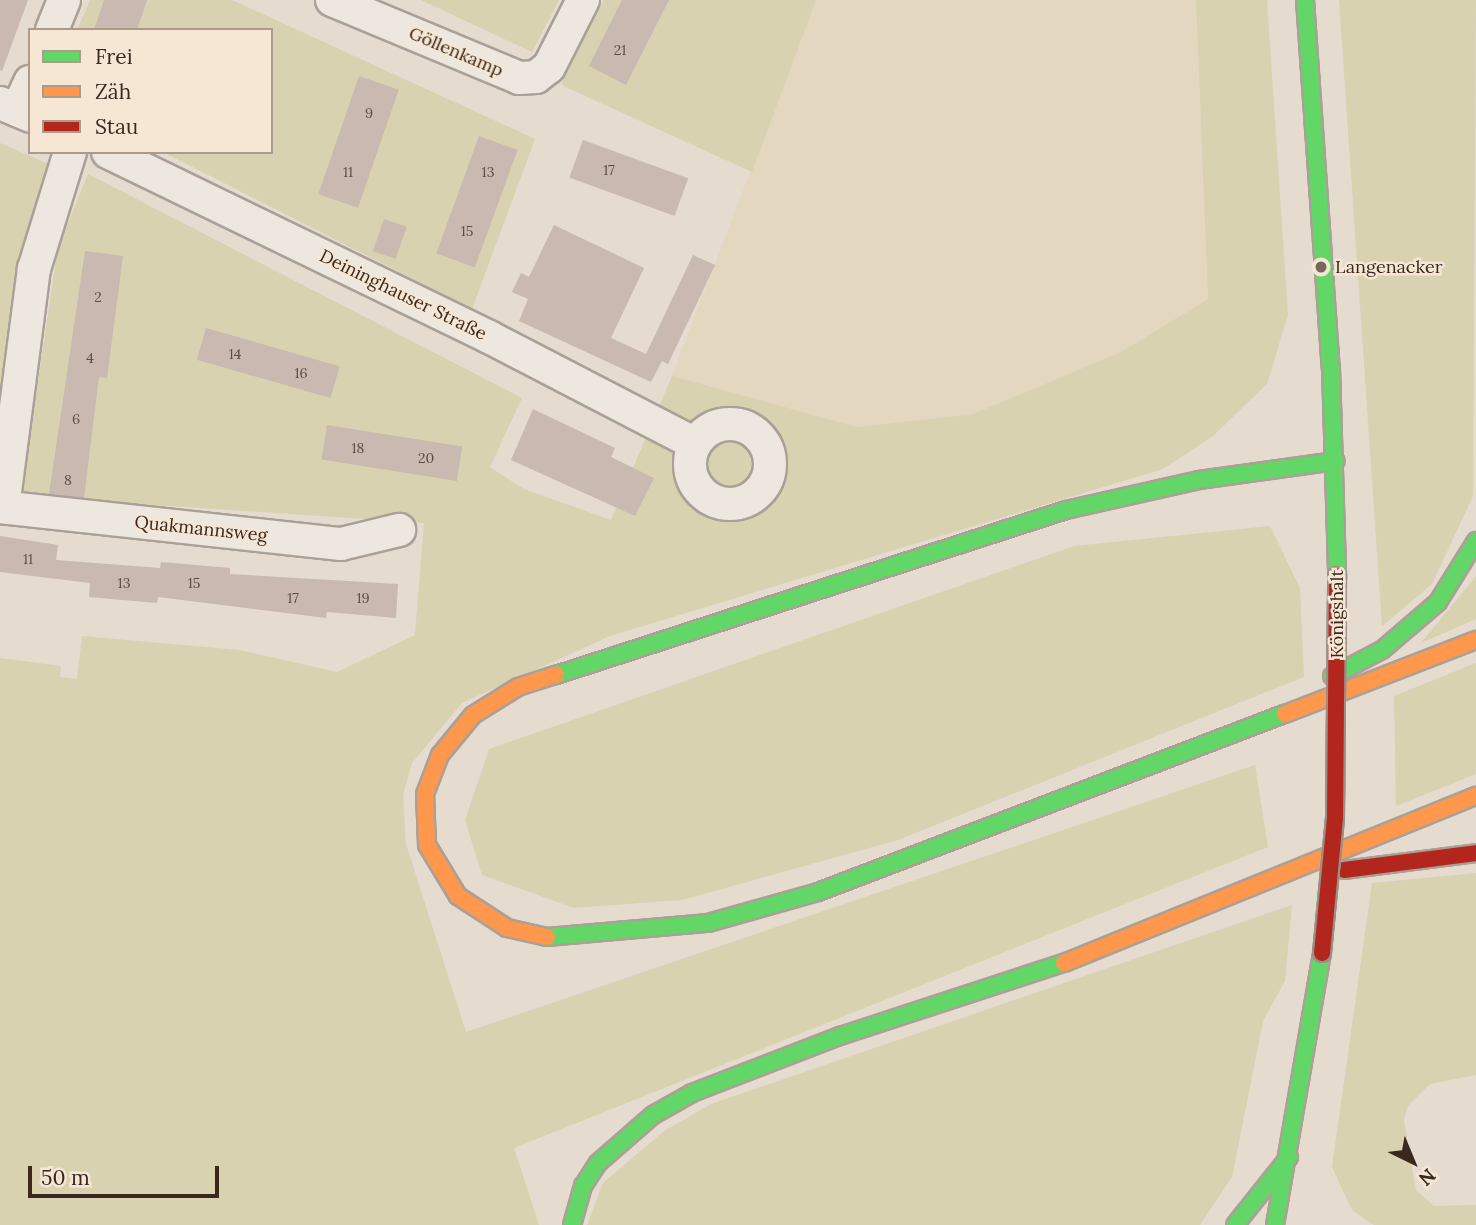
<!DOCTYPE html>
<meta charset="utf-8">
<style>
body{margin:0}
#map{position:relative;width:1476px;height:1225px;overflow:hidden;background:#e5dbcf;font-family:Lora,serif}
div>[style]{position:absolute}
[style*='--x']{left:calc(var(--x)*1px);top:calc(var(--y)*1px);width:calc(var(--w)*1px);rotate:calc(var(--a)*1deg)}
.farmland>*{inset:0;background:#e4d7c0}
.green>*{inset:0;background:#d8d2b1}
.building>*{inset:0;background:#c9b9b0;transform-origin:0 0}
.roads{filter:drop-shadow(2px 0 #aba097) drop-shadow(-2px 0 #aba097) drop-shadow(0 2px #aba097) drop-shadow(0 -2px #aba097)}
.street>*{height:32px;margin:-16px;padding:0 16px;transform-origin:16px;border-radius:16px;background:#eee7e0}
.street>.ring{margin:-16px;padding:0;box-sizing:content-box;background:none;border:32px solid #eee7e0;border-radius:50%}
.fast>*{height:16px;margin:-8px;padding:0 8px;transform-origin:8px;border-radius:8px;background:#63d668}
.slow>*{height:16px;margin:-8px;padding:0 8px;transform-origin:8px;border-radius:8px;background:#ff974d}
.jam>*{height:16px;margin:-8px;padding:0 8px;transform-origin:8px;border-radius:8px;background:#b3261e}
.bridges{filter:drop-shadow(2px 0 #9a9088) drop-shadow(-2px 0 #9a9088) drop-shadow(0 2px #9a9088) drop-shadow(0 -2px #9a9088)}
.jam-bridge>*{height:16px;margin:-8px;padding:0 8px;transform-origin:8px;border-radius:8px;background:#b3261e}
.dots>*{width:19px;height:19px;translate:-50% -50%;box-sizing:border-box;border:4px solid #f6e7d5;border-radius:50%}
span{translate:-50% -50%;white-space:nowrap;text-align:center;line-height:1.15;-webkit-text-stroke:5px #f6e7d5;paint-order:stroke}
.number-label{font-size:14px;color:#5e4c43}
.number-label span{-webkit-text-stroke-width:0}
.street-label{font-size:18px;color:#3a281f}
.poi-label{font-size:18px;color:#3a281f}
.left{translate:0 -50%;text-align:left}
.legend{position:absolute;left:28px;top:28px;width:245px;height:126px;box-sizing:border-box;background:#f6e7d5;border:2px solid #ab9b8c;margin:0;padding:9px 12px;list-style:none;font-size:21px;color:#3a281f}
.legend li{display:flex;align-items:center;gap:14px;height:35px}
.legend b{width:35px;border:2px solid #ab9b8c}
.north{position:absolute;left:1378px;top:1127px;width:70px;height:70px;-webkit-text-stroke:5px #f6e7d5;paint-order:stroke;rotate:137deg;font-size:19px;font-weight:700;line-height:28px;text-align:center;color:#3a281f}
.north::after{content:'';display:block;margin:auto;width:24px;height:32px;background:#3a281f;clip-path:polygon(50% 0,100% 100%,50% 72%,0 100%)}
.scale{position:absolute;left:28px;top:1166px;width:191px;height:32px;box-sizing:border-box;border:4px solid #3a281f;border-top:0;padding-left:9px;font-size:21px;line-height:24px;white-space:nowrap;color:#3a281f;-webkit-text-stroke:5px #f6e7d5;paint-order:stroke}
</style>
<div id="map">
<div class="farmland">
<i style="clip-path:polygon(816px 0,1196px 0,1208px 299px,1121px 352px,973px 414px,857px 427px,672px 376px)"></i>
</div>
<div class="green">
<i style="clip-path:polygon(90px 0,232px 0,535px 139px,472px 309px,163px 152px,271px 152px,271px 30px,77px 30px)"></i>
<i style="clip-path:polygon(421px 0,559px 0,532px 52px)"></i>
<i style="clip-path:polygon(604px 0,816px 0,752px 172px,561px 85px)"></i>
<i style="clip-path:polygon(1196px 0,1267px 0,1288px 315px,1267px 384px,1213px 436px,1163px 469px,610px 636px,462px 703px,412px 763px,403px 795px,406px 844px,466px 1032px,1255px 765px,1268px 847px,514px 1148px,539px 1225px,0 1225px,0 658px,61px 666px,60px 677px,77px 679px,82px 636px,240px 650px,337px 672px,415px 635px,424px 523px,21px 496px,58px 247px,88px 174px,522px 398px,490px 467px,524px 489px,611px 520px,672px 376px,857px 427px,973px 414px,1121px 352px,1208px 299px)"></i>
<i style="clip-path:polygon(1339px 0,1476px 0,1473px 496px,1432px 584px,1382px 626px)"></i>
<i style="clip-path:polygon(0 143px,49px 164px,0 409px)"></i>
<i style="clip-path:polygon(1270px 526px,1300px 588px,1304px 677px,898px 840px,682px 900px,574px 908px,482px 875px,465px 820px,489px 749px,1074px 546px)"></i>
<i style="clip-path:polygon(1476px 576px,1476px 619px,1421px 643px)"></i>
<i style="clip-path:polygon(1476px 663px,1476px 774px,1396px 806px,1394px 696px)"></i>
<i style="clip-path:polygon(1476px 873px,1476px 1075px,1430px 1084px,1408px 1106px,1404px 1120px,1416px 1190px,1434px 1206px,1476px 1205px,1476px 1225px,1374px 1225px,1352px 1210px,1332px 1167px,1372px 883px)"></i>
<i style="clip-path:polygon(1292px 905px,1285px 981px,1263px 1021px,1232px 1177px,1200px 1225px,587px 1225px,603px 1183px,664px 1131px,711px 1104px)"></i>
</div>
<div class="building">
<i style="clip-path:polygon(0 0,28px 0,2px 71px,0 70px)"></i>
<i style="clip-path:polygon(104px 0,147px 0,137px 30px,94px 30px)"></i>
<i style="clip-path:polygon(622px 0,669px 0,626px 85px,589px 66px)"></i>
<i style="left:359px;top:76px;width:42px;height:125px;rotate:19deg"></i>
<i style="left:479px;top:136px;width:41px;height:125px;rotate:20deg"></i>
<i style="left:583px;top:140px;width:112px;height:40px;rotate:20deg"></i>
<i style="left:384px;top:219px;width:24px;height:34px;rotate:19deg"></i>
<i style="clip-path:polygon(554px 225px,644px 268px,611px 338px,646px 354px,693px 255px,715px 265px,668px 364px,662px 361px,651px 382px,519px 321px,528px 299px,512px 292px,521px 273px,529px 277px)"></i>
<i style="clip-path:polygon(85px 251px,123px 256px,107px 378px,99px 377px,84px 498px,49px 494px)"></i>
<i style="left:206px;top:328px;width:139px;height:33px;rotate:16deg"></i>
<i style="clip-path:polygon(533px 409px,615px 448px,611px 457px,654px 478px,635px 516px,511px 460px)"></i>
<i style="left:327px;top:425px;width:137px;height:35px;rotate:9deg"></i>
<i style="clip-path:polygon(0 536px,58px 545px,56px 560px,160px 568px,161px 562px,230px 568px,230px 574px,398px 584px,396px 618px,327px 612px,326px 618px,158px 597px,157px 603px,89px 597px,90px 583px,0 572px)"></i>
</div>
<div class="roads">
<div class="street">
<i style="--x:332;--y:0;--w:203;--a:22.6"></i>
<i style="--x:519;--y:78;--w:17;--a:-3"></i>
<i style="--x:536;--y:77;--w:16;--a:-38"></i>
<i style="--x:549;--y:67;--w:75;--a:-63.1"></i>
<i style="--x:52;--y:30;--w:32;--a:-68"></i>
<i style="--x:0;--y:103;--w:33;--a:23"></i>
<i style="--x:17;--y:110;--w:31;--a:-65"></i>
<i style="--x:108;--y:152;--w:424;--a:25.9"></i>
<i style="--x:489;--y:337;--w:232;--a:27.4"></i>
<i class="ring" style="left:690px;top:424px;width:48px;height:48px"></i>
<i style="--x:0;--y:507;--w:343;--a:6.2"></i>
<i style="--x:341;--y:544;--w:60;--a:-13.6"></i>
<i style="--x:3;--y:507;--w:240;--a:-82.6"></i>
<i style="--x:34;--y:269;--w:122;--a:-72.9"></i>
</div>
<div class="fast">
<i style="--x:1305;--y:0;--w:369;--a:86"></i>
<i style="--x:1331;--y:368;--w:208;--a:88.3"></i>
<i style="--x:556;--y:675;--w:536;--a:-17.93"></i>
<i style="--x:1066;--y:510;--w:136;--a:-12.7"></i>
<i style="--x:1199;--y:480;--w:138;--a:-7.9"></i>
<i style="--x:1332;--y:676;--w:56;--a:-27.5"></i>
<i style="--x:1382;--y:650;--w:74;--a:-40.6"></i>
<i style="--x:1438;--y:602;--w:72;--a:-58.1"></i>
<i style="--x:547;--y:937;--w:162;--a:-5"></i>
<i style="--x:708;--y:923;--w:114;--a:-15.7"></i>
<i style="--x:818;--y:892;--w:500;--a:-20.9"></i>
<i style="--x:572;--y:1225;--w:41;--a:-74.2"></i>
<i style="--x:583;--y:1186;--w:27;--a:-57"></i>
<i style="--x:598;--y:1163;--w:73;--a:-41.1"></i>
<i style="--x:653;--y:1115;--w:45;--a:-29.4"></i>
<i style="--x:692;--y:1093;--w:159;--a:-21.1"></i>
<i style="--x:840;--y:1036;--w:236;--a:-18.1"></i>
<i style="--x:1235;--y:1225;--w:87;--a:-51.5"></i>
<i style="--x:1275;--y:1225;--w:276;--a:-80.2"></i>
</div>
<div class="slow">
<i style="--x:1285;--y:714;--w:205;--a:-21.2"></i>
<i style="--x:547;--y:937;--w:41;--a:-167.3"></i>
<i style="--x:507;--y:928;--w:59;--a:-146.9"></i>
<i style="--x:458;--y:896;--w:60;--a:-121.3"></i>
<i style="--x:427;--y:845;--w:51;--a:-92.2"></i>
<i style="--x:425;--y:794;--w:42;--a:-69"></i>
<i style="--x:440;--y:755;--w:52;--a:-50.5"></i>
<i style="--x:473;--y:715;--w:53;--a:-31.9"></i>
<i style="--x:518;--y:687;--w:40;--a:-18"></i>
<i style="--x:1064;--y:963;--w:445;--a:-22.1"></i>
</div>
<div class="jam">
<i style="--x:1344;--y:870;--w:133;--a:-7.3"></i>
</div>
</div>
<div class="bridges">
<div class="jam-bridge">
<i style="--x:1322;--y:953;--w:137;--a:-84.5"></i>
<i style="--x:1335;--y:817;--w:241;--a:-89.5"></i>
</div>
</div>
<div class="dots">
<i style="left:1321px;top:267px;background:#76675d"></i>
</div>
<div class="number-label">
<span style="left:620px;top:50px">21</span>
<span style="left:369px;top:113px">9</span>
<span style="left:609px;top:170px">17</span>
<span style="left:348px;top:172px">11</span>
<span style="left:488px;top:172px">13</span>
<span style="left:467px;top:231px">15</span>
<span style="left:98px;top:297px">2</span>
<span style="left:235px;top:354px">14</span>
<span style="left:90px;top:358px">4</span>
<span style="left:301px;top:373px">16</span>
<span style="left:76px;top:419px">6</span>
<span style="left:358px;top:448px">18</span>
<span style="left:426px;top:458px">20</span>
<span style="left:68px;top:480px">8</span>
<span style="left:28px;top:559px">11</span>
<span style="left:124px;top:583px">13</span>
<span style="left:194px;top:583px">15</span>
<span style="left:293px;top:598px">17</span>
<span style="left:363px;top:598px">19</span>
</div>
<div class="street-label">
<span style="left:456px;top:52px;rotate:23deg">Göllenkamp</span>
<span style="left:403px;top:295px;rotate:26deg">Deininghauser Straße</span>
<span style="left:201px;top:529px;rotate:6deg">Quakmannsweg</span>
<span style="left:1337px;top:614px;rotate:-90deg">Königshalt</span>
</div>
<div class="poi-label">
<span class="left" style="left:1335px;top:267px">Langenacker</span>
</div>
<ul class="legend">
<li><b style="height:9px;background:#63d668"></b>Frei</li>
<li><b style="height:9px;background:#ff974d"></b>Zäh</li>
<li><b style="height:9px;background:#b3261e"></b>Stau</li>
</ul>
<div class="north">N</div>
<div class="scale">50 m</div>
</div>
